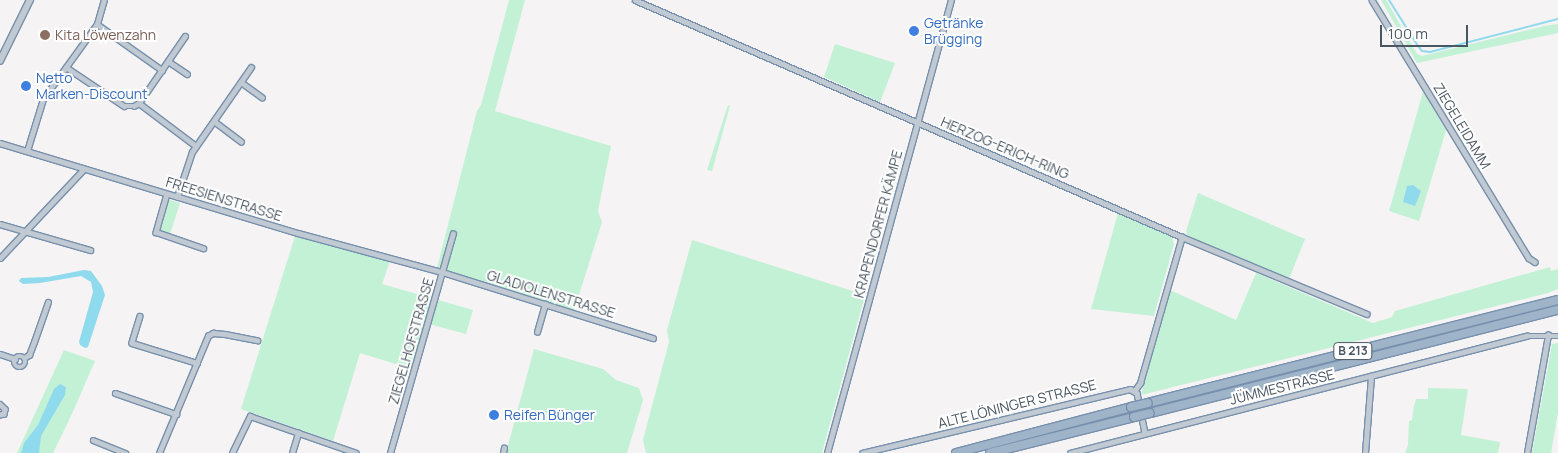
<!DOCTYPE html>
<meta charset="utf-8">
<style>
body{margin:0}
#map{position:relative;width:1558px;height:453px;overflow:hidden;background:#f5f3f3;font-family:Manrope,sans-serif}
div>[style]{position:absolute}
[style*='--x']{left:calc(var(--x)*1px);top:calc(var(--y)*1px);width:calc(var(--w)*1px);rotate:calc(var(--a)*1deg)}
.green>*{inset:0;background:#c3f1d5}
.water>*{inset:0;background:#90daee}
.stream>*{height:2px;margin:-1px;padding:0 1px;transform-origin:1px;border-radius:1px;background:#90daee}
.roads{filter:drop-shadow(1px 0 #7690ad) drop-shadow(-1px 0 #7690ad) drop-shadow(0 1px #7690ad) drop-shadow(0 -1px #7690ad)}
.minor>*{height:4.5px;margin:-2.25px;padding:0 2.25px;transform-origin:2.25px;border-radius:2.25px;background:#c1cad2}
.minor>.ring{margin:-2.25px;padding:0;box-sizing:content-box;background:none;border:4.5px solid #c1cad2;border-radius:50%}
.tertiary>*{height:5.5px;margin:-2.75px;padding:0 2.75px;transform-origin:2.75px;border-radius:2.75px;background:#c1cad2}
.trunk>*{height:8px;margin:-4px;padding:0 4px;transform-origin:4px;border-radius:4px;background:#9fb4c9}
.bridges{filter:drop-shadow(1px 0 #7690ad) drop-shadow(-1px 0 #7690ad) drop-shadow(0 1px #7690ad) drop-shadow(0 -1px #7690ad)}
.trunk-bridge>*{height:8px;margin:-4px;padding:0 4px;transform-origin:4px;border-radius:4px;background:#9fb4c9}
.dots>*{width:14px;height:14px;translate:-50% -50%;box-sizing:border-box;border:2px solid #fff;border-radius:50%}
span{translate:-50% -50%;white-space:nowrap;text-align:center;line-height:1.15;-webkit-text-stroke:4px #fff;paint-order:stroke}
.shield-label span{padding:1px 4px;background:#fff;border:1px solid;border-radius:4px;-webkit-text-stroke-width:0}
.shield-label{font-size:12px;color:#4a5661;font-weight:700}
.shop-label{font-size:14px;color:#366cbe}
.left{translate:0 -50%;text-align:left}
.education-label{font-size:14px;color:#785e54}
.street-label{font-size:14px;color:#4a5661}
.scale{position:absolute;left:1380px;top:25px;width:88px;height:22px;box-sizing:border-box;border:2px solid #4a5661;border-top:0;padding-left:6px;font-size:15px;line-height:18px;white-space:nowrap;color:#4a5661;-webkit-text-stroke:4px #fff;paint-order:stroke}
</style>
<div id="map">
<div class="green">
<i style="clip-path:polygon(509px 0,525px 0,495px 111px,611px 146px,598px 211px,602px 222px,574px 311px,437px 268px,477px 111px,481px 105px)"></i>
<i style="clip-path:polygon(1381px 0,1386px 0,1417px 54px,1422px 56px,1544px 26px,1558px 24px,1558px 33px,1417px 63px)"></i>
<i style="clip-path:polygon(835px 44px,895px 63px,880px 102px,824px 77px)"></i>
<i style="clip-path:polygon(1423px 92px,1446px 130px,1419px 221px,1389px 211px)"></i>
<i style="clip-path:polygon(728px 105px,730px 106px,712px 171px,707px 170px)"></i>
<i style="clip-path:polygon(1198px 193px,1305px 239px,1289px 279px,1187px 236px,1186px 231px)"></i>
<i style="clip-path:polygon(166px 199px,180px 203px,170px 234px,158px 230px)"></i>
<i style="clip-path:polygon(1118px 213px,1172px 237px,1174px 244px,1154px 316px,1091px 309px)"></i>
<i style="clip-path:polygon(295px 236px,390px 261px,382px 284px,473px 310px,466px 334px,425px 323px,412px 369px,360px 353px,333px 441px,241px 409px)"></i>
<i style="clip-path:polygon(692px 240px,865px 295px,822px 453px,646px 453px,643px 440px,669px 342px,667px 330px)"></i>
<i style="clip-path:polygon(1550px 267px,1551px 271px,1558px 269px,1558px 289px,1548px 293px,1141px 395px,1170px 290px,1236px 320px,1256px 273px,1373px 323px,1392px 317px,1395px 311px)"></i>
<i style="clip-path:polygon(1558px 343px,1558px 412px,1551px 453px,1532px 453px,1552px 344px)"></i>
<i style="clip-path:polygon(534px 349px,603px 369px,616px 380px,639px 388px,643px 400px,627px 453px,506px 453px)"></i>
<i style="clip-path:polygon(64px 350px,95px 361px,71px 416px,53px 453px,17px 453px)"></i>
<i style="clip-path:polygon(1428px 388px,1468px 389px,1461px 435px,1500px 442px,1498px 453px,1405px 453px,1408px 445px,1409px 421px,1412px 420px,1414px 406px,1416px 399px,1428px 399px)"></i>
</div>
<div class="water">
<i style="clip-path:polygon(1413px 185px,1421px 191px,1415px 206px,1403px 202px,1407px 186px)"></i>
<i style="clip-path:polygon(84px 270px,91px 271px,102px 286px,105px 295px,88px 347px,85px 348px,80px 345px,79px 342px,93px 292px,91px 282px,81px 276px,40px 283px,23px 284px,19px 281px,21px 278px,48px 277px)"></i>
<i style="clip-path:polygon(60px 384px,66px 387px,65px 395px,41px 436px,39px 453px,21px 453px,24px 443px,38px 425px,54px 389px)"></i>
</div>
<div class="stream">
<i style="--x:1389;--y:0;--w:54;--a:57.8"></i>
<i style="--x:1418;--y:46;--w:6;--a:51"></i>
<i style="--x:1422;--y:51;--w:8;--a:7"></i>
<i style="--x:1430;--y:52;--w:132;--a:-14.5"></i>
</div>
<div class="roads">
<div class="minor">
<i style="--x:635;--y:0;--w:596;--a:23.43"></i>
<i style="--x:1182;--y:237;--w:200;--a:22.6"></i>
<i style="--x:1372;--y:0;--w:302;--a:58.7"></i>
<i style="--x:1529;--y:258;--w:7;--a:34"></i>
<i style="--x:97;--y:24;--w:80;--a:35.3"></i>
<i style="--x:168;--y:61;--w:23;--a:34"></i>
<i style="--x:66;--y:67;--w:70;--a:33.9"></i>
<i style="--x:124;--y:106;--w:10;--a:0"></i>
<i style="--x:134;--y:106;--w:6;--a:-31"></i>
<i style="--x:139;--y:103;--w:81;--a:-55.5"></i>
<i style="--x:241;--y:82;--w:26;--a:36"></i>
<i style="--x:139;--y:103;--w:71;--a:37"></i>
<i style="--x:214;--y:121;--w:34;--a:37"></i>
<i style="--x:0;--y:143;--w:311;--a:16.8"></i>
<i style="--x:298;--y:233;--w:149;--a:15.2"></i>
<i style="--x:442;--y:272;--w:221;--a:17.4"></i>
<i style="--x:27;--y:151;--w:54;--a:-72.9"></i>
<i style="--x:43;--y:99;--w:92;--a:-54.2"></i>
<i style="--x:97;--y:24;--w:25;--a:-74"></i>
<i style="--x:167;--y:194;--w:40;--a:106"></i>
<i style="--x:156;--y:232;--w:50;--a:18.8"></i>
<i style="--x:177;--y:197;--w:47;--a:-71.6"></i>
<i style="--x:192;--y:152;--w:103;--a:-55.2"></i>
<i style="--x:0;--y:224;--w:94;--a:16.1"></i>
<i style="--x:0;--y:258;--w:122;--a:-46.7"></i>
<i style="--x:140;--y:316;--w:28;--a:107"></i>
<i style="--x:132;--y:343;--w:68;--a:17.1"></i>
<i style="--x:537;--y:332;--w:29;--a:-74"></i>
<i style="--x:0;--y:354;--w:16;--a:18"></i>
<i class="ring" style="left:14px;top:356px;width:7.5px;height:7.5px"></i>
<i style="--x:24;--y:358;--w:6;--a:-31"></i>
<i style="--x:29;--y:355;--w:14;--a:-69"></i>
<i style="--x:34;--y:342;--w:42;--a:-70.7"></i>
<i style="--x:1135;--y:390;--w:9;--a:-54"></i>
<i style="--x:1140;--y:383;--w:152;--a:-74"></i>
<i style="--x:115;--y:393;--w:65;--a:19"></i>
<i style="--x:0;--y:404;--w:7;--a:45"></i>
<i style="--x:5;--y:409;--w:5;--a:101"></i>
<i style="--x:4;--y:414;--w:4;--a:166"></i>
<i style="--x:93;--y:440;--w:35;--a:22"></i>
<i style="--x:159;--y:453;--w:127;--a:-67.3"></i>
<i style="--x:208;--y:336;--w:6;--a:-31"></i>
<i style="--x:213;--y:333;--w:12;--a:5"></i>
<i style="--x:225;--y:334;--w:33;--a:11"></i>
<i style="--x:232;--y:453;--w:41;--a:-64.1"></i>
<i style="--x:250;--y:416;--w:112;--a:19.2"></i>
<i style="--x:292;--y:453;--w:21;--a:-73"></i>
<i style="--x:390;--y:453;--w:228;--a:-74"></i>
<i style="--x:503;--y:453;--w:5;--a:-79"></i>
<i style="--x:827;--y:453;--w:470;--a:-74.7"></i>
<i style="--x:862;--y:453;--w:276;--a:-13.4"></i>
<i style="--x:1130;--y:389;--w:8;--a:30"></i>
<i style="--x:1137;--y:393;--w:41;--a:78.7"></i>
<i style="--x:1070;--y:453;--w:472;--a:-14.4"></i>
<i style="--x:1527;--y:336;--w:31;--a:0"></i>
<i style="--x:1365;--y:453;--w:77;--a:-85.5"></i>
<i style="--x:1527;--y:453;--w:120;--a:-79.9"></i>
</div>
<div class="tertiary">
<i style="--x:0;--y:61;--w:68;--a:-63.8"></i>
</div>
<div class="trunk">
<i style="--x:1148;--y:403;--w:423;--a:-14.1"></i>
<i style="--x:1150;--y:413;--w:421;--a:-14.2"></i>
<i style="--x:956;--y:453;--w:181;--a:-14.7"></i>
<i style="--x:990;--y:453;--w:148;--a:-14"></i>
</div>
</div>
<div class="bridges">
<div class="trunk-bridge">
<i style="--x:1131;--y:407;--w:17;--a:-13"></i>
<i style="--x:1134;--y:417;--w:16;--a:-14"></i>
</div>
</div>
<div class="dots">
<i style="left:914px;top:31px;background:#3f7fe0"></i>
<i style="left:45px;top:35px;background:#8d6e63"></i>
<i style="left:26px;top:86px;background:#3f7fe0"></i>
<i style="left:494px;top:415px;background:#3f7fe0"></i>
</div>
<div class="shield-label">
<span style="left:1353px;top:351px">B 213</span>
</div>
<div class="shop-label">
<span class="left" style="left:924px;top:31px">Getränke<br>Brügging</span>
<span class="left" style="left:36px;top:86px">Netto<br>Marken-Discount</span>
<span class="left" style="left:504px;top:415px">Reifen Bünger</span>
</div>
<div class="education-label">
<span class="left" style="left:55px;top:35px">Kita Löwenzahn</span>
</div>
<div class="street-label">
<span style="left:1462px;top:126px;rotate:59deg">ZIEGELEIDAMM</span>
<span style="left:1005px;top:148px;rotate:23deg">HERZOG-ERICH-RING</span>
<span style="left:224px;top:199px;rotate:17deg">FREESIENSTRASSE</span>
<span style="left:878px;top:224px;rotate:-75deg">KRAPENDORFER KÄMPE</span>
<span style="left:551px;top:294px;rotate:17deg">GLADIOLENSTRASSE</span>
<span style="left:411px;top:341px;rotate:-74deg">ZIEGELHOFSTRASSE</span>
<span style="left:1282px;top:387px;rotate:-14deg">JÜMMESTRASSE</span>
<span style="left:1017px;top:404px;rotate:-14deg">ALTE LÖNINGER STRASSE</span>
</div>
<div class="scale">100 m</div>
</div>
